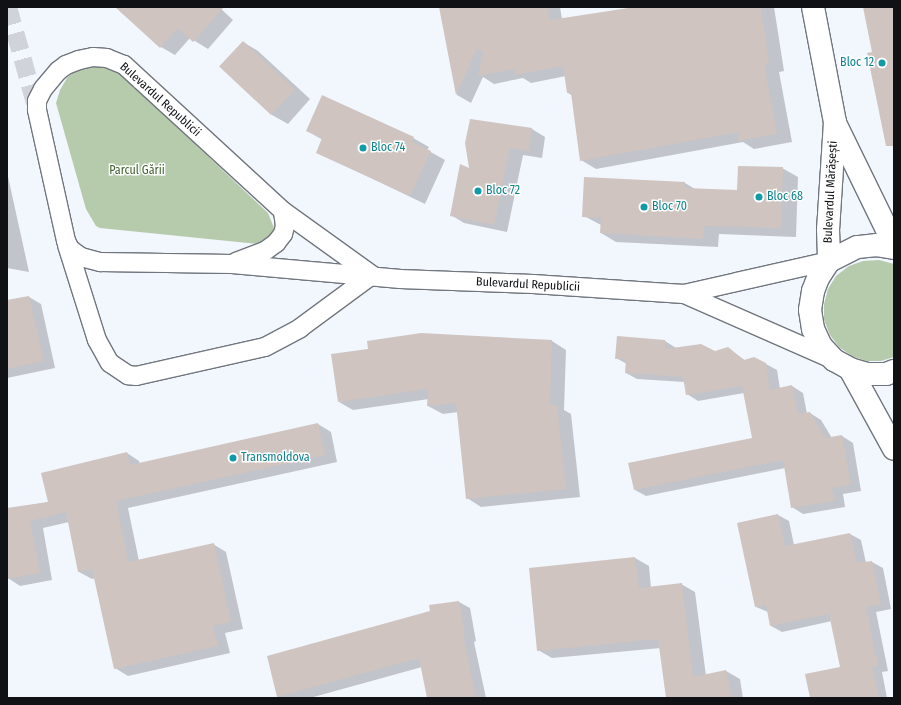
<!DOCTYPE html>
<meta charset="utf-8">
<style>
body{margin:0}
#map{position:relative;width:901px;height:705px;overflow:hidden;background:#f2f6fd;font-family:"Fira Sans Condensed",sans-serif}
div>[style]{position:absolute}
[style*='--x']{left:calc(var(--x)*1px);top:calc(var(--y)*1px);width:calc(var(--w)*1px);rotate:calc(var(--a)*1deg)}
.green>*{inset:0;background:#b6caac}
.shadow>*{inset:0;background:#0003}
.building>*{inset:0;background:#cfc4c0;transform-origin:0 0}
.street-tunnel>*{height:18px;margin-top:-9px;transform-origin:0;background:repeating-linear-gradient(90deg,#d0d4da 0 18px,transparent 0 27px)}
.roads{filter:drop-shadow(1px 0 #71767e) drop-shadow(-1px 0 #71767e) drop-shadow(0 1px #71767e) drop-shadow(0 -1px #71767e)}
.street>*{height:18px;margin:-9px;padding:0 9px;transform-origin:9px;border-radius:9px;background:#fff}
.primary>*{height:22px;margin:-11px;padding:0 11px;transform-origin:11px;border-radius:11px;background:#fff}
.dots>*{width:11px;height:11px;translate:-50% -50%;box-sizing:border-box;border:2px solid #fff;border-radius:50%}
span{translate:-50% -50%;white-space:nowrap;text-align:center;line-height:1.15;-webkit-text-stroke:3px #fff;paint-order:stroke}
.culture-label{font-size:12px;color:#0d838f}
.right{translate:-100% -50%;text-align:right}
.left{translate:0 -50%;text-align:left}
.street-label{font-size:12px;color:#0f1114}
.park-label{font-size:12px;color:#42632f}
.frame{position:absolute;inset:0;border:8px solid #0f1114;pointer-events:none}
</style>
<div id="map">
<div class="green">
<i style="clip-path:polygon(99px 64px,117px 70px,268px 213px,274px 228px,270px 239px,260px 244px,248px 243px,100px 228px,96px 226px,86px 209px,56px 103px,60px 90px,67px 78px,74px 72px,86px 66px)"></i>
<i style="clip-path:polygon(879px 260px,894px 264px,894px 357px,881px 361px,866px 361px,852px 356px,839px 347px,830px 335px,824px 320px,824px 304px,828px 289px,836px 276px,849px 266px,863px 261px)"></i>
</div>
<div class="shadow">
<i style="clip-path:polygon(116px 7px,219px 7px,233px 20px,208px 49px,190px 38px,175px 55px,161px 47px)"></i>
<i style="clip-path:polygon(440px 7px,560px 7px,562px 19px,642px 7px,774px 7px,784px 71px,779px 72px,792px 142px,754px 149px,743px 142px,596px 169px,581px 160px,573px 96px,568px 93px,566px 76px,531px 83px,523px 78px,494px 84px,483px 77px,471px 103px,457px 95px)"></i>
<i style="clip-path:polygon(243px 42px,258px 51px,310px 99px,288px 124px,272px 115px)"></i>
<i style="clip-path:polygon(470px 120px,532px 129px,545px 137px,542px 158px,523px 155px,507px 232px,464px 223px,451px 215px,471px 170px)"></i>
<i style="clip-path:polygon(307px 131px,413px 138px,429px 147px,427px 150px,445px 160px,425px 204px,317px 152px,323px 140px)"></i>
<i style="clip-path:polygon(782px 168px,798px 177px,796px 237px,719px 234px,718px 247px,616px 242px,601px 233px,601px 225px,584px 216px,685px 183px,695px 189px,738px 191px)"></i>
<i style="clip-path:polygon(7px 172px,29px 272px,7px 268px)"></i>
<i style="clip-path:polygon(29px 297px,41px 304px,55px 368px,7px 378px,7px 301px)"></i>
<i style="clip-path:polygon(552px 341px,566px 350px,564px 410px,571px 414px,580px 497px,481px 507px,467px 498px,458px 412px,443px 414px,428px 406px,429px 399px,353px 410px,339px 402px)"></i>
<i style="clip-path:polygon(665px 341px,676px 348px,714px 353px,727px 348px,746px 361px,766px 364px,777px 370px,780px 389px,792px 386px,803px 393px,807px 414px,810px 413px,821px 420px,832px 438px,842px 436px,853px 443px,861px 491px,843px 494px,845px 507px,803px 514px,792px 507px,785px 468px,646px 496px,635px 490px,753px 439px,744px 393px,698px 401px,687px 394px,685px 382px,637px 379px,626px 373px,627px 364px,616px 358px)"></i>
<i style="clip-path:polygon(318px 424px,331px 432px,337px 462px,128px 508px,139px 561px,213px 544px,226px 552px,243px 629px,225px 633px,230px 653px,128px 676px,115px 668px,95px 578px,92px 579px,79px 572px,69px 522px,43px 528px,52px 580px,20px 586px,8px 578px,7px 509px,49px 502px,127px 453px,139px 461px,140px 464px)"></i>
<i style="clip-path:polygon(778px 515px,789px 521px,794px 545px,850px 534px,861px 540px,866px 563px,872px 562px,883px 568px,891px 609px,876px 612px,888px 671px,882px 672px,887px 698px,811px 698px,841px 668px,832px 621px,782px 632px,771px 626px,768px 612px,756px 607px)"></i>
<i style="clip-path:polygon(635px 558px,649px 566px,651px 588px,681px 584px,695px 592px,706px 676px,726px 671px,740px 679px,743px 698px,667px 698px,661px 648px,552px 658px,538px 650px)"></i>
<i style="clip-path:polygon(459px 602px,470px 608px,476px 641px,474px 642px,486px 698px,428px 698px,422px 667px,310px 698px,278px 697px,269px 657px,431px 612px)"></i>
</div>
<div class="building">
<i style="clip-path:polygon(115px 7px,224px 7px,193px 42px,178px 28px,160px 48px)"></i>
<i style="clip-path:polygon(439px 7px,547px 7px,550px 20px,635px 7px,761px 7px,769px 63px,764px 64px,777px 134px,738px 141px,739px 132px,580px 161px,571px 93px,567px 93px,563px 66px,515px 75px,514px 69px,478px 76px,483px 51px,477px 49px,456px 95px)"></i>
<i style="clip-path:polygon(863px 7px,894px 7px,894px 146px,886px 146px,867px 53px,872px 52px)"></i>
<i style="left:243px;top:41px;width:71px;height:35px;rotate:43deg"></i>
<i style="clip-path:polygon(322px 95px,414px 137px,412px 142px,431px 151px,410px 196px,316px 153px,322px 138px,306px 131px)"></i>
<i style="clip-path:polygon(470px 119px,532px 128px,529px 151px,510px 148px,494px 225px,450px 216px,460px 164px,469px 168px,465px 143px)"></i>
<i style="clip-path:polygon(738px 166px,783px 167px,781px 228px,704px 226px,703px 239px,600px 233px,601px 218px,582px 217px,584px 177px,685px 182px,685px 188px,737px 190px)"></i>
<i style="clip-path:polygon(29px 296px,44px 361px,7px 369px,7px 300px)"></i>
<i style="clip-path:polygon(421px 333px,552px 340px,550px 405px,557px 405px,566px 489px,466px 499px,456px 403px,427px 406px,428px 389px,338px 402px,331px 354px,368px 349px,367px 341px)"></i>
<i style="clip-path:polygon(617px 336px,665px 340px,665px 349px,701px 344px,715px 351px,728px 347px,744px 360px,754px 357px,766px 363px,770px 390px,792px 385px,798px 414px,810px 412px,825px 438px,842px 435px,851px 485px,832px 488px,835px 501px,791px 508px,783px 460px,634px 490px,628px 463px,752px 438px,742px 386px,686px 395px,683px 377px,625px 373px,626px 359px,615px 359px)"></i>
<i style="clip-path:polygon(318px 423px,325px 455px,116px 501px,128px 562px,214px 543px,231px 622px,213px 626px,218px 646px,114px 669px,92px 569px,78px 572px,66px 512px,30px 521px,40px 573px,7px 579px,7px 508px,48px 502px,41px 473px,127px 452px,130px 465px)"></i>
<i style="clip-path:polygon(778px 514px,785px 546px,850px 533px,857px 563px,872px 561px,881px 604px,866px 607px,878px 666px,872px 667px,879px 698px,810px 698px,805px 674px,840px 667px,829px 614px,770px 626px,766px 605px,755px 607px,737px 523px)"></i>
<i style="clip-path:polygon(635px 557px,639px 588px,682px 583px,693px 677px,726px 670px,732px 698px,666px 698px,658px 639px,537px 651px,529px 568px)"></i>
<i style="clip-path:polygon(459px 601px,465px 635px,463px 636px,476px 698px,427px 698px,419px 658px,277px 697px,267px 656px,430px 611px,429px 605px)"></i>
</div>
<div class="street-tunnel">
<i style="--x:8;--y:7;--w:107;--a:74.3"></i>
</div>
<div class="roads">
<div class="street">
<i style="--x:67;--y:245;--w:100;--a:72.5"></i>
<i style="--x:97;--y:340;--w:26;--a:61"></i>
<i style="--x:110;--y:363;--w:22;--a:34"></i>
<i style="--x:128;--y:375;--w:8;--a:7"></i>
<i style="--x:136;--y:376;--w:132;--a:-12.7"></i>
<i style="--x:265;--y:347;--w:40;--a:-28"></i>
<i style="--x:300;--y:328;--w:89;--a:-36.4"></i>
<i style="--x:236;--y:262;--w:31;--a:-21"></i>
<i style="--x:265;--y:251;--w:14;--a:-36"></i>
<i style="--x:276;--y:243;--w:11;--a:-52"></i>
<i style="--x:283;--y:234;--w:8;--a:-76"></i>
<i style="--x:285;--y:226;--w:15;--a:-98"></i>
<i style="--x:372;--y:275;--w:110;--a:-144.3"></i>
<i style="--x:283;--y:211;--w:216;--a:-137.4"></i>
<i style="--x:124;--y:65;--w:18;--a:-158"></i>
<i style="--x:107;--y:58;--w:14;--a:-176"></i>
<i style="--x:93;--y:57;--w:14;--a:168"></i>
<i style="--x:79;--y:60;--w:14;--a:159"></i>
<i style="--x:66;--y:65;--w:10;--a:143"></i>
<i style="--x:58;--y:71;--w:23;--a:130"></i>
<i style="--x:43;--y:89;--w:13;--a:117"></i>
<i style="--x:37;--y:101;--w:9;--a:90"></i>
<i style="--x:37;--y:110;--w:134;--a:77.5"></i>
<i style="--x:66;--y:241;--w:9;--a:63"></i>
<i style="--x:70;--y:249;--w:14;--a:36"></i>
<i style="--x:81;--y:257;--w:20;--a:15"></i>
<i style="--x:100;--y:262;--w:132;--a:0.9"></i>
<i style="--x:232;--y:264;--w:169;--a:5.1"></i>
<i style="--x:400;--y:279;--w:133;--a:2.2"></i>
<i style="--x:533;--y:284;--w:151;--a:3.8"></i>
<i style="--x:684;--y:294;--w:149;--a:-12.8"></i>
<i style="--x:684;--y:294;--w:162;--a:23.7"></i>
</div>
<div class="primary">
<i style="--x:813;--y:7;--w:117;--a:79.2"></i>
<i style="--x:835;--y:122;--w:107;--a:93.7"></i>
<i style="--x:828;--y:229;--w:32;--a:88"></i>
<i style="--x:835;--y:123;--w:135;--a:64"></i>
<i style="--x:894;--y:248;--w:17;--a:-170"></i>
<i style="--x:877;--y:245;--w:20;--a:174"></i>
<i style="--x:857;--y:247;--w:31;--a:153"></i>
<i style="--x:829;--y:261;--w:20;--a:123"></i>
<i style="--x:818;--y:278;--w:14;--a:111"></i>
<i style="--x:813;--y:291;--w:19;--a:99"></i>
<i style="--x:810;--y:310;--w:19;--a:81"></i>
<i style="--x:813;--y:329;--w:19;--a:65"></i>
<i style="--x:821;--y:346;--w:19;--a:47"></i>
<i style="--x:834;--y:360;--w:18;--a:29"></i>
<i style="--x:850;--y:369;--w:18;--a:16"></i>
<i style="--x:867;--y:374;--w:19;--a:0"></i>
<i style="--x:886;--y:374;--w:9;--a:-21"></i>
<i style="--x:850;--y:369;--w:91;--a:61.2"></i>
</div>
</div>
<div class="dots">
<i style="left:882px;top:63px;background:#0f9aa8"></i>
<i style="left:363px;top:148px;background:#0f9aa8"></i>
<i style="left:478px;top:191px;background:#0f9aa8"></i>
<i style="left:759px;top:197px;background:#0f9aa8"></i>
<i style="left:644px;top:207px;background:#0f9aa8"></i>
<i style="left:233px;top:458px;background:#0f9aa8"></i>
</div>
<div class="culture-label">
<span class="right" style="left:874px;top:63px">Bloc 12</span>
<span class="left" style="left:371px;top:148px">Bloc 74</span>
<span class="left" style="left:486px;top:191px">Bloc 72</span>
<span class="left" style="left:767px;top:197px">Bloc 68</span>
<span class="left" style="left:652px;top:207px">Bloc 70</span>
<span class="left" style="left:241px;top:458px">Transmoldova</span>
</div>
<div class="street-label">
<span style="left:160px;top:100px;rotate:42deg">Bulevardul Republicii</span>
<span style="left:831px;top:192px;rotate:-87deg">Bulevardul Mărășești</span>
<span style="left:528px;top:285px;rotate:3deg">Bulevardul Republicii</span>
</div>
<div class="park-label">
<span style="left:137px;top:171px">Parcul Gării</span>
</div>
<div class="frame"></div>
</div>
